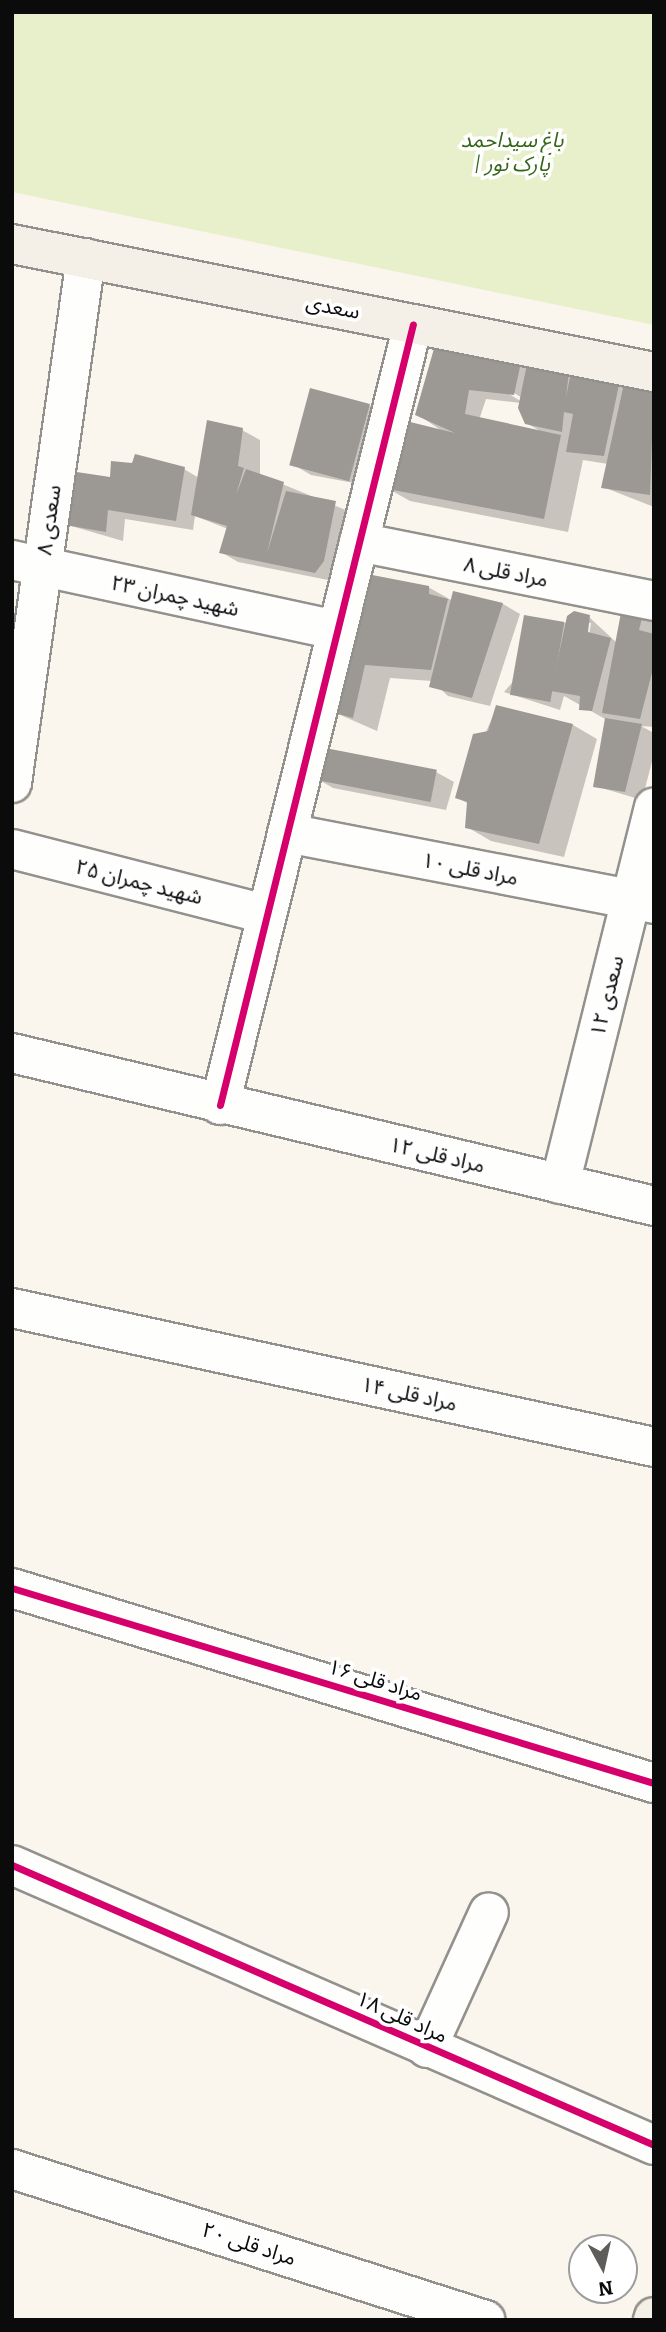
<!DOCTYPE html>
<meta charset="utf-8">
<style>
body{margin:0}
#map{position:relative;width:666px;height:2332px;overflow:hidden;background:#faf6ed;font-family:Bitter,"Noto Sans Arabic",serif}
div>[style]{position:absolute}
[style*='--x']{left:calc(var(--x)*1px);top:calc(var(--y)*1px);width:calc(var(--w)*1px);rotate:calc(var(--a)*1deg)}
.green>*{inset:0;background:#e8f0cb}
.shadow>*{inset:0;background:#0003}
.building>*{inset:0;background:#9c9894;transform-origin:0 0}
.roads{filter:drop-shadow(2px 0 #93918d) drop-shadow(-2px 0 #93918d) drop-shadow(0 2px #93918d) drop-shadow(0 -2px #93918d)}
.street>*{height:38px;margin:-19px;padding:0 19px;transform-origin:19px;border-radius:19px;background:#fefefc}
.secondary>*{height:38px;margin:-19px;padding:0 19px;transform-origin:19px;border-radius:19px;background:#f4f0e7}
.cycleway>*{height:7px;margin:-3.5px;padding:0 3.5px;transform-origin:3.5px;border-radius:3.5px;background:#d6006c}
span{translate:-50% -50%;white-space:nowrap;text-align:center;line-height:1.15;-webkit-text-stroke:7px #fff;paint-order:stroke}
.park-label{font-size:21px;color:#356617;font-style:italic}
.street-label{font-size:21px;color:#0b0b0b}
.frame{position:absolute;inset:0;border:14px solid #0b0b0b;pointer-events:none}
.north{position:absolute;left:568px;top:2234px;width:70px;height:70px;box-sizing:border-box;background:#fff;border:2px solid #9d9d9d;border-radius:50%;rotate:172deg;font-size:19px;font-weight:700;line-height:28px;text-align:center;color:#0b0b0b}
.north::after{content:'';display:block;margin:auto;width:24px;height:32px;background:#5f5d5a;clip-path:polygon(50% 0,100% 100%,50% 72%,0 100%)}
</style>
<div id="map">
<div class="green">
<i style="clip-path:polygon(12px 12px,654px 12px,654px 325px,12px 192px)"></i>
</div>
<div class="shadow">
<i style="clip-path:polygon(evenodd,520px 363px,654px 384px,654px 507px,603px 487px,608px 464px,583px 460px,568px 532px,410px 501px,385px 487px,442px 431px,417px 414px,520px 363px,508px 389px,522px 398px,522px 402px,506px 392px,508px 389px,520px 363px,486px 399px,521px 403px,526px 423px,542px 432px,479px 420px,486px 399px)"></i>
<i style="clip-path:polygon(369px 405px,386px 415px,370px 486px,311px 475px,294px 465px)"></i>
<i style="clip-path:polygon(242px 430px,260px 440px,260px 475px,353px 513px,333px 581px,238px 562px,221px 552px,228px 529px,195px 516px,193px 530px,125px 519px,123px 541px,61px 523px,111px 479px,184px 469px,199px 478px)"></i>
<i style="clip-path:polygon(368px 576px,428px 587px,453px 601px,455px 594px,503px 604px,520px 614px,490px 706px,448px 696px,432px 681px,390px 678px,377px 731px,329px 710px)"></i>
<i style="clip-path:polygon(evenodd,624px 604px,654px 614px,654px 727px,641px 726px,654px 733px,654px 754px,642px 800px,595px 786px,607px 720px,564px 696px,560px 710px,504px 692px,564px 623px,589px 617px,617px 643px,624px 604px,587px 623px,591px 623px,588px 641px,587px 623px)"></i>
<i style="clip-path:polygon(497px 707px,573px 725px,597px 739px,564px 857px,491px 841px,467px 827px,469px 804px,457px 797px)"></i>
<i style="clip-path:polygon(436px 772px,454px 782px,446px 810px,333px 788px,316px 778px)"></i>
</div>
<div class="building">
<i style="clip-path:polygon(435px 345px,521px 362px,514px 395px,469px 390px,465px 414px,561px 435px,544px 519px,383px 488px,402px 420px,455px 433px,415px 415px)"></i>
<i style="clip-path:polygon(527px 364px,569px 372px,566px 397px,571px 372px,620px 380px,604px 456px,566px 452px,573px 414px,564px 412px,562px 432px,525px 424px,518px 408px)"></i>
<i style="clip-path:polygon(625px 379px,654px 382px,650px 495px,601px 488px)"></i>
<i style="left:310px;top:388px;width:62px;height:80px;rotate:15deg"></i>
<i style="clip-path:polygon(207px 420px,243px 428px,238px 466px,244px 468px,236px 495px,246px 469px,284px 482px,267px 553px,286px 491px,336px 501px,324px 561px,315px 573px,219px 553px,227px 526px,191px 515px)"></i>
<i style="clip-path:polygon(135px 454px,185px 467px,176px 521px,108px 510px,106px 532px,59px 524px,70px 471px,110px 477px,111px 461px,132px 463px)"></i>
<i style="clip-path:polygon(367px 574px,429px 586px,429px 594px,448px 599px,431px 670px,365px 665px,353px 718px,327px 711px)"></i>
<i style="clip-path:polygon(453px 591px,503px 603px,472px 698px,429px 687px)"></i>
<i style="clip-path:polygon(623px 602px,645px 607px,639px 630px,654px 634px,654px 665px,640px 719px,602px 713px)"></i>
<i style="clip-path:polygon(574px 611px,590px 615px,588px 632px,611px 638px,592px 711px,579px 710px,580px 696px,551px 691px,567px 616px)"></i>
<i style="left:524px;top:615px;width:41px;height:81px;rotate:10deg"></i>
<i style="clip-path:polygon(496px 705px,573px 724px,539px 844px,465px 828px,467px 802px,455px 798px,473px 734px,488px 731px)"></i>
<i style="clip-path:polygon(605px 718px,642px 724px,625px 792px,593px 787px)"></i>
<i style="left:320px;top:747px;width:119px;height:33px;rotate:11deg"></i>
</div>
<div class="roads">
<div class="street">
<i style="--x:359;--y:542;--w:301;--a:11.3"></i>
<i style="--x:12;--y:560;--w:332;--a:12.2"></i>
<i style="--x:12;--y:783;--w:530;--a:-81.98"></i>
<i style="--x:287;--y:833;--w:374;--a:10.9"></i>
<i style="--x:12;--y:849;--w:262;--a:14.4"></i>
<i style="--x:12;--y:1053;--w:660;--a:13.4"></i>
<i style="--x:220;--y:1105;--w:804;--a:-76.12"></i>
<i style="--x:560;--y:1184;--w:388;--a:-76"></i>
<i style="--x:12;--y:1308;--w:657;--a:12.22"></i>
<i style="--x:12;--y:1588;--w:671;--a:16.9"></i>
<i style="--x:12;--y:1865;--w:700;--a:23.56"></i>
<i style="--x:427;--y:2048;--w:149;--a:-65.5"></i>
<i style="--x:12;--y:2169;--w:497;--a:17.7"></i>
</div>
<div class="secondary">
<i style="--x:12;--y:244;--w:655;--a:11.28"></i>
<i style="--x:653;--y:2320;--w:3;--a:-72"></i>
</div>
</div>
<div class="cycleway">
<i style="--x:220;--y:1105;--w:804;--a:-76.12"></i>
<i style="--x:12;--y:1588;--w:671;--a:16.9"></i>
<i style="--x:12;--y:1865;--w:700;--a:23.56"></i>
</div>
<div class="park-label">
<span style="left:512px;top:152px">باغ سیداحمد<br>| پارک نور</span>
</div>
<div class="street-label">
<span style="left:333px;top:307px;rotate:11deg">سعدی</span>
<span style="left:49px;top:520px;rotate:-82deg">سعدی ۸</span>
<span style="left:506px;top:572px;rotate:11deg">مراد قلی ۸</span>
<span style="left:175px;top:596px;rotate:12deg">شهید چمران ۲۳</span>
<span style="left:470px;top:869px;rotate:11deg">مراد قلی ۱۰</span>
<span style="left:139px;top:882px;rotate:14deg">شهید چمران ۲۵</span>
<span style="left:607px;top:996px;rotate:-76deg">سعدی ۱۲</span>
<span style="left:437px;top:1155px;rotate:13deg">مراد قلی ۱۲</span>
<span style="left:409px;top:1394px;rotate:12deg">مراد قلی ۱۴</span>
<span style="left:375px;top:1680px;rotate:17deg">مراد قلی ۱۶</span>
<span style="left:402px;top:2017px;rotate:24deg">مراد قلی ۱۸</span>
<span style="left:249px;top:2244px;rotate:18deg">مراد قلی ۲۰</span>
</div>
<div class="frame"></div>
<div class="north">N</div>
</div>
